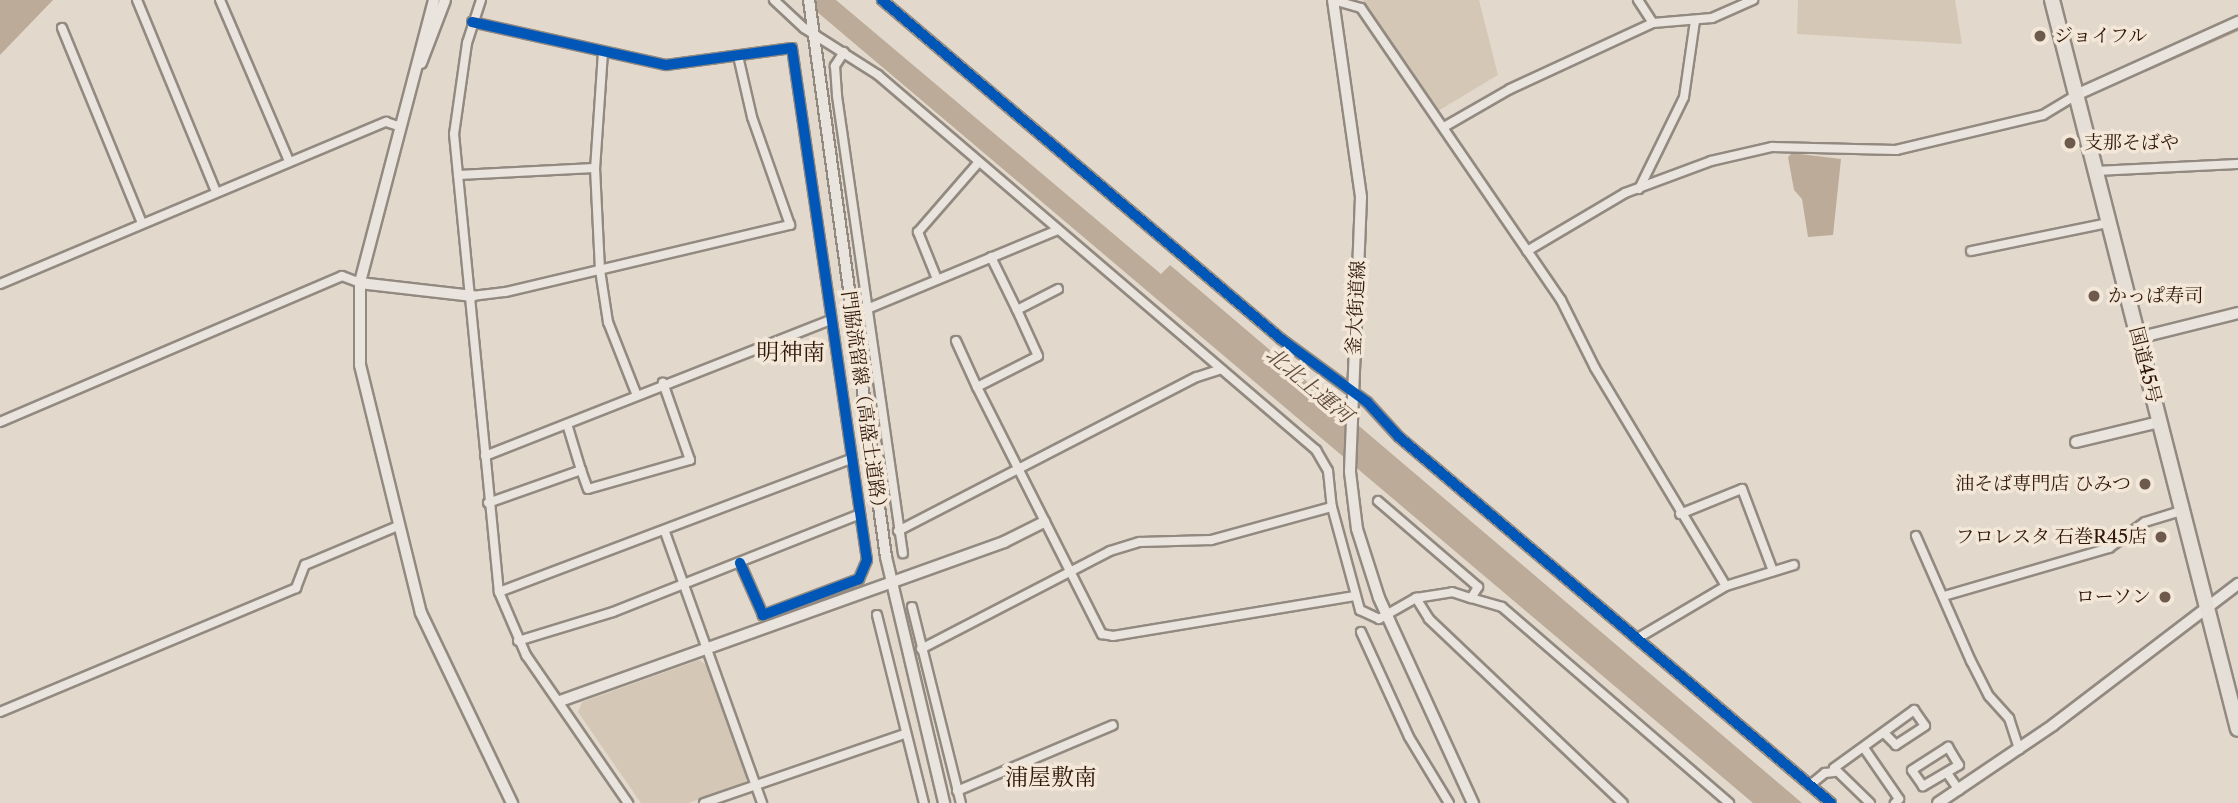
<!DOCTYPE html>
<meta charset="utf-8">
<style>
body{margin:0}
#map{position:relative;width:2238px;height:803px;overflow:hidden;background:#e2d9cc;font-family:"Libre Caslon Text","Noto Serif JP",serif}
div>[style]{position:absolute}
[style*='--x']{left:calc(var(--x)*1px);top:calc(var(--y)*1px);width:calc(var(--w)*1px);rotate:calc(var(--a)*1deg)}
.green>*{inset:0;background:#d5c7b5}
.water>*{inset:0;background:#bcab99}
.stream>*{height:2.5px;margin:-1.25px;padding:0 1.25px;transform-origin:1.25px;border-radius:1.25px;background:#bcab99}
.roads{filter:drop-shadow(2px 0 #928a81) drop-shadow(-2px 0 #928a81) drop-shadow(0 2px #928a81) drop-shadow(0 -2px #928a81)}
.street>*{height:8px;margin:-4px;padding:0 4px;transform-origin:4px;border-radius:4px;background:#e9e4dd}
.secondary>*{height:10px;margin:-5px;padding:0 5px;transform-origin:5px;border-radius:5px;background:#e9e4dd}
.highway>*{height:14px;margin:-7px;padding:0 7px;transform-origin:7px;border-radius:7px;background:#e5dfd8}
.cycleway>*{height:10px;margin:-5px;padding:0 5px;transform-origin:5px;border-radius:5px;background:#0057b8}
.dots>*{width:19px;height:19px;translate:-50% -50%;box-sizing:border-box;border:4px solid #f2e7d8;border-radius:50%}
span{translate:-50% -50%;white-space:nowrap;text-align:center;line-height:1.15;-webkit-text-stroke:7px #f2e7d8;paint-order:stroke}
.poi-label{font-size:19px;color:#2f1607}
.left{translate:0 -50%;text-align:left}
.right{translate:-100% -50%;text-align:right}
.street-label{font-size:19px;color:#2f1607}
.water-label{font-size:21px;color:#614a39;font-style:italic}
.quarter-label{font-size:23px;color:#2f1607}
</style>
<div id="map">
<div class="green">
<i style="clip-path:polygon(1363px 0,1479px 0,1498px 75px,1438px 111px)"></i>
<i style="clip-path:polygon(1798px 0,1955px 0,1962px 44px,1797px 34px)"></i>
<i style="clip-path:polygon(699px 660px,708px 666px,747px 777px,745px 783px,688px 803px,641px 803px,578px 712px,582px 702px)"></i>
</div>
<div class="water">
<i style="clip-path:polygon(0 0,53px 0,0 55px)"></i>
<i style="clip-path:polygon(803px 0,836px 0,1161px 274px,1170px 265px,1802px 803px,1753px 803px)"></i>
<i style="clip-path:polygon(1792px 153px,1841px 159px,1833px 235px,1808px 237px,1802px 199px,1794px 190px,1788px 157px)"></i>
</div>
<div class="stream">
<i style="--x:2145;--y:70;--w:102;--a:-23.8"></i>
</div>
<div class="roads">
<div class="street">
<i style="--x:137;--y:0;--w:208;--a:67.6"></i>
<i style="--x:220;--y:0;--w:175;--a:66.8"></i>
<i style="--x:481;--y:0;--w:45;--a:108"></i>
<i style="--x:467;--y:43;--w:92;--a:98.1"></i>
<i style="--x:454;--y:134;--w:460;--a:84.4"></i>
<i style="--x:499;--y:592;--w:69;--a:66.8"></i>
<i style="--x:526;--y:655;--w:180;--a:55.4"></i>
<i style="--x:774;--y:0;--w:41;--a:43"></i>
<i style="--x:804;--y:28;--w:88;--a:32.4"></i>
<i style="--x:878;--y:75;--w:577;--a:40.57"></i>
<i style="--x:1316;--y:450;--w:24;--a:60"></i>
<i style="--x:1328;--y:471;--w:36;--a:84"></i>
<i style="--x:1332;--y:507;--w:107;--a:74.8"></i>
<i style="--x:1360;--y:610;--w:21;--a:25"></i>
<i style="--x:1379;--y:619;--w:43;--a:-29.6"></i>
<i style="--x:1416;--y:598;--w:25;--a:58"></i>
<i style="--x:1429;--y:619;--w:267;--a:43.5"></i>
<i style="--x:882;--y:0;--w:524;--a:40.35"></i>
<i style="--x:1281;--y:339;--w:107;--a:36.2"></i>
<i style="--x:1367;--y:402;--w:47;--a:47.6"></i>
<i style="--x:1399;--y:437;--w:566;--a:40.27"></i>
<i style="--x:1333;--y:0;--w:29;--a:16"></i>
<i style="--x:1361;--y:8;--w:354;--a:55.6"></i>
<i style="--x:1561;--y:300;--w:76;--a:63.4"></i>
<i style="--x:1595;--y:368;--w:254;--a:59"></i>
<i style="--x:1638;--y:0;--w:27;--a:57"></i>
<i style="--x:472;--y:22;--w:199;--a:12.5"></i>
<i style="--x:666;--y:65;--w:127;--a:-7.7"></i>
<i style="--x:792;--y:48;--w:517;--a:81.67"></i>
<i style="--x:867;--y:560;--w:21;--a:113"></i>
<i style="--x:859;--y:579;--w:103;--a:159.4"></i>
<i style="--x:763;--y:615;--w:57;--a:-113.9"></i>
<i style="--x:62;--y:28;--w:211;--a:67.7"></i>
<i style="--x:603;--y:52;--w:116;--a:93.9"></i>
<i style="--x:595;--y:168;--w:102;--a:87.2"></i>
<i style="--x:600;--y:270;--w:53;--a:81.3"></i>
<i style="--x:608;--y:322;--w:76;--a:68.5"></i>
<i style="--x:844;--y:52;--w:17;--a:123"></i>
<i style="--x:835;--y:66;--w:30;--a:86"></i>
<i style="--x:837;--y:96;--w:462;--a:81.8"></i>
<i style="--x:1444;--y:127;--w:76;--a:-29.9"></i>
<i style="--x:1510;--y:89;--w:157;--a:-24.8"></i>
<i style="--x:1653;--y:23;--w:59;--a:-4.8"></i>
<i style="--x:1712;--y:18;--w:45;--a:-23.7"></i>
<i style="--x:2095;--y:171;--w:143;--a:-2.8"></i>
<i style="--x:458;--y:175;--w:137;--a:-2.9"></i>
<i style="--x:1639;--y:189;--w:102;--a:-63.9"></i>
<i style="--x:1684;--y:97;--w:77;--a:-81.8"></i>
<i style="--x:1527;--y:251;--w:114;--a:-30.6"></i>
<i style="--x:1625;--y:193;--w:92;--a:-20.4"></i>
<i style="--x:1711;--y:161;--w:63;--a:-12.9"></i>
<i style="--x:1772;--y:147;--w:124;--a:1.4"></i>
<i style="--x:1896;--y:150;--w:151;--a:-13.4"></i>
<i style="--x:2043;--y:115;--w:39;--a:-31"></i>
<i style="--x:1971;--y:251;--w:140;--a:-11.6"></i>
<i style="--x:991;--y:257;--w:59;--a:63.9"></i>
<i style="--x:1017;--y:310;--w:46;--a:-27.1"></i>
<i style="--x:937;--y:279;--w:51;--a:-112"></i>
<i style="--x:918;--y:232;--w:91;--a:-49"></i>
<i style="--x:0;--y:284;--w:419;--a:-22.8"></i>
<i style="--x:386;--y:122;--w:16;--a:18"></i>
<i style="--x:472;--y:296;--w:34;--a:-7"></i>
<i style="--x:506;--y:292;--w:292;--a:-13.3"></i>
<i style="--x:790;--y:225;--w:114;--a:-109.4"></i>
<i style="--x:752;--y:117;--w:63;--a:-102.9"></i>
<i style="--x:867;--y:309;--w:207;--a:-22.5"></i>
<i style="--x:956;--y:341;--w:51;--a:65.5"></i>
<i style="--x:977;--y:387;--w:68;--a:-26.9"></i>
<i style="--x:1038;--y:356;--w:51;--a:-114.5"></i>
<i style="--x:977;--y:387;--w:277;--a:63.2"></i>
<i style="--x:1102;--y:634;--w:11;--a:10"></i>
<i style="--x:1113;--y:636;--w:245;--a:-9.4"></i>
<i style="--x:0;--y:422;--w:372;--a:-23.1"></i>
<i style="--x:342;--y:276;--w:19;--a:21"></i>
<i style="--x:567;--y:424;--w:48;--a:73.1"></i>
<i style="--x:485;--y:456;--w:372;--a:-21.5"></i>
<i style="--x:1378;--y:501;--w:132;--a:40.7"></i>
<i style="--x:1478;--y:587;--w:13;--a:122"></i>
<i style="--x:1471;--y:598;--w:32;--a:16"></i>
<i style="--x:1502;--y:607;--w:300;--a:40.8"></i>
<i style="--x:488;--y:503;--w:99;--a:-19.5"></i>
<i style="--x:581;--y:470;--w:20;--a:70"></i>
<i style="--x:588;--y:489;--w:106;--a:-15.9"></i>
<i style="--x:690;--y:460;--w:82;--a:-109.3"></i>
<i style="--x:1680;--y:514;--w:67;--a:-22"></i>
<i style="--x:1742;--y:489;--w:88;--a:69.3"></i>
<i style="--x:898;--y:531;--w:336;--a:-27.3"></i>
<i style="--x:1197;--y:377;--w:23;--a:-18"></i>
<i style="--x:665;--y:532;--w:288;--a:70.3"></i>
<i style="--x:1916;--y:536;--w:137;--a:66.3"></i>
<i style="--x:1971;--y:661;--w:39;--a:63"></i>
<i style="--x:1989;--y:696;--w:30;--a:48"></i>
<i style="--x:2009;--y:718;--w:33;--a:72"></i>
<i style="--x:499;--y:592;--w:376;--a:-20.7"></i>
<i style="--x:1944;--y:596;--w:172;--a:-16.2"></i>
<i style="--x:2109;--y:548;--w:44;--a:-35.8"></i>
<i style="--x:2145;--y:522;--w:38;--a:-17"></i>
<i style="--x:1416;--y:598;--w:36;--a:-9"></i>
<i style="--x:1452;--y:592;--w:20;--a:18"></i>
<i style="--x:912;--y:607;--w:202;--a:76"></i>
<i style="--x:877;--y:615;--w:194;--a:76"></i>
<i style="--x:1361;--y:632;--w:115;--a:65.4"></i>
<i style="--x:1409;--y:737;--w:77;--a:58.8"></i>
<i style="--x:1638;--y:638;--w:102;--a:-30.6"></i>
<i style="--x:1726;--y:586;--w:71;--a:-17.2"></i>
<i style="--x:518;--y:641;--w:99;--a:-17"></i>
<i style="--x:613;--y:612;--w:264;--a:-21.6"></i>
<i style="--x:921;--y:649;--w:213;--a:-27.4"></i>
<i style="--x:1110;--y:551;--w:31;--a:-17"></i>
<i style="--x:1140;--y:542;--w:71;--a:-1.6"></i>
<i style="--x:1211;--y:540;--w:125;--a:-15.3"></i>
<i style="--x:0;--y:712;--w:321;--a:-22.7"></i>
<i style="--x:296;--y:588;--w:25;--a:-69"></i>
<i style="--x:305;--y:565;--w:101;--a:-22.8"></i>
<i style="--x:1948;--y:747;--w:21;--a:59"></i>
<i style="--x:1959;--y:765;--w:42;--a:149.7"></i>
<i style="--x:1923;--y:786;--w:19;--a:-125"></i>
<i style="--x:1912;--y:770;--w:43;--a:-32.6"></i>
<i style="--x:1864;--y:748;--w:62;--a:55.5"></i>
<i style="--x:1899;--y:799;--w:6;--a:135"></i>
<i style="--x:1947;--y:773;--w:21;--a:55"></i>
<i style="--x:1810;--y:785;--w:19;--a:-39"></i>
<i style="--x:1825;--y:773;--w:9;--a:-6"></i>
<i style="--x:957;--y:791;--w:169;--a:-22.9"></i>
<i style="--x:704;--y:803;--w:212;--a:-19"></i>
<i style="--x:1870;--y:803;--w:50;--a:-135.8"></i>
<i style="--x:1834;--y:768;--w:99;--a:-35.9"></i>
<i style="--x:1914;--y:710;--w:19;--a:55"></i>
<i style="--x:1925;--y:726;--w:35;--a:147"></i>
<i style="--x:1896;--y:745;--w:16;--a:-135"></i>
</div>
<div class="secondary">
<i style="--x:434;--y:0;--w:293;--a:104.7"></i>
<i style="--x:360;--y:283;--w:82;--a:90"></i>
<i style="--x:360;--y:365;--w:255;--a:76.2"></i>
<i style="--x:421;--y:613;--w:211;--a:64.4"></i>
<i style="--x:809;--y:0;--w:562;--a:82.13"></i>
<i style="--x:886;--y:557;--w:253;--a:76.7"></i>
<i style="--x:1333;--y:0;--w:199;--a:81.9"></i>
<i style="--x:1361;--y:197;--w:275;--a:92.3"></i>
<i style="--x:1350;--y:472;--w:57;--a:83"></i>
<i style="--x:1357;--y:529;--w:72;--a:72.3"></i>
<i style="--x:1379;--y:598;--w:226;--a:65.4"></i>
<i style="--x:421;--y:63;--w:67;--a:-69.1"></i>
<i style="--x:2076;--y:95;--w:178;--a:-24.3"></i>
<i style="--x:360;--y:283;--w:113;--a:6.6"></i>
<i style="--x:2138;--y:338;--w:103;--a:-14"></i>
<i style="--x:2076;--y:442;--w:85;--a:-13.5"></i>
<i style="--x:560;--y:701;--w:472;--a:-19.7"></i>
<i style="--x:1004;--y:542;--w:45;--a:-26.6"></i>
<i style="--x:1938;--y:803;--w:139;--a:-34.1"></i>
<i style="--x:2053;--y:725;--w:233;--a:-37.3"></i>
</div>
<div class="highway">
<i style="--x:2052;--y:0;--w:752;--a:75.69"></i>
</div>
</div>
<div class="cycleway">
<i style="--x:882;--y:0;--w:524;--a:40.35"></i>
<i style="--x:1281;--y:339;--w:107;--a:36.2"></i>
<i style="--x:1367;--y:402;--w:47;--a:47.6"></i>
<i style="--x:1399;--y:437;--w:566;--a:40.27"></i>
<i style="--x:472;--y:22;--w:199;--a:12.5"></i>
<i style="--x:666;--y:65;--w:127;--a:-7.7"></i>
<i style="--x:792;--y:48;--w:517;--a:81.67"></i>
<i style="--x:867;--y:560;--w:21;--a:113"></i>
<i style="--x:859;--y:579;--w:103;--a:159.4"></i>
<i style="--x:763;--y:615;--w:57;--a:-113.9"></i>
</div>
<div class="dots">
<i style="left:2040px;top:36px;background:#6e5a4c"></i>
<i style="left:2070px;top:143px;background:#6e5a4c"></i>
<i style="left:2094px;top:296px;background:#6e5a4c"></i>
<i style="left:2145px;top:484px;background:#6e5a4c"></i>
<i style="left:2161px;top:537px;background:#6e5a4c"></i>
<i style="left:2165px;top:597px;background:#6e5a4c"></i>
</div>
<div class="poi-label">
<span class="left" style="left:2054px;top:36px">ジョイフル</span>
<span class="left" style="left:2084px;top:143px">支那そばや</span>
<span class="left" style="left:2108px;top:296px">かっぱ寿司</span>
<span class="right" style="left:2131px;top:484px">油そば専門店 ひみつ</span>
<span class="right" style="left:2147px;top:537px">フロレスタ 石巻R45店</span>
<span class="right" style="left:2151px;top:597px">ローソン</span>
</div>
<div class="street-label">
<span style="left:1356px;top:308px;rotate:-87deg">釜大街道線</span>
<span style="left:2145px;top:365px;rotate:76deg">国道45号</span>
<span style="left:864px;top:404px;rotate:82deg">門脇流留線（高盛土道路）</span>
</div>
<div class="water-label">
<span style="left:1309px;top:385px;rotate:40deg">北北上運河</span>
</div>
<div class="quarter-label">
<span style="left:791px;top:352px">明神南</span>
<span style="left:1051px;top:777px">浦屋敷南</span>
</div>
</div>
